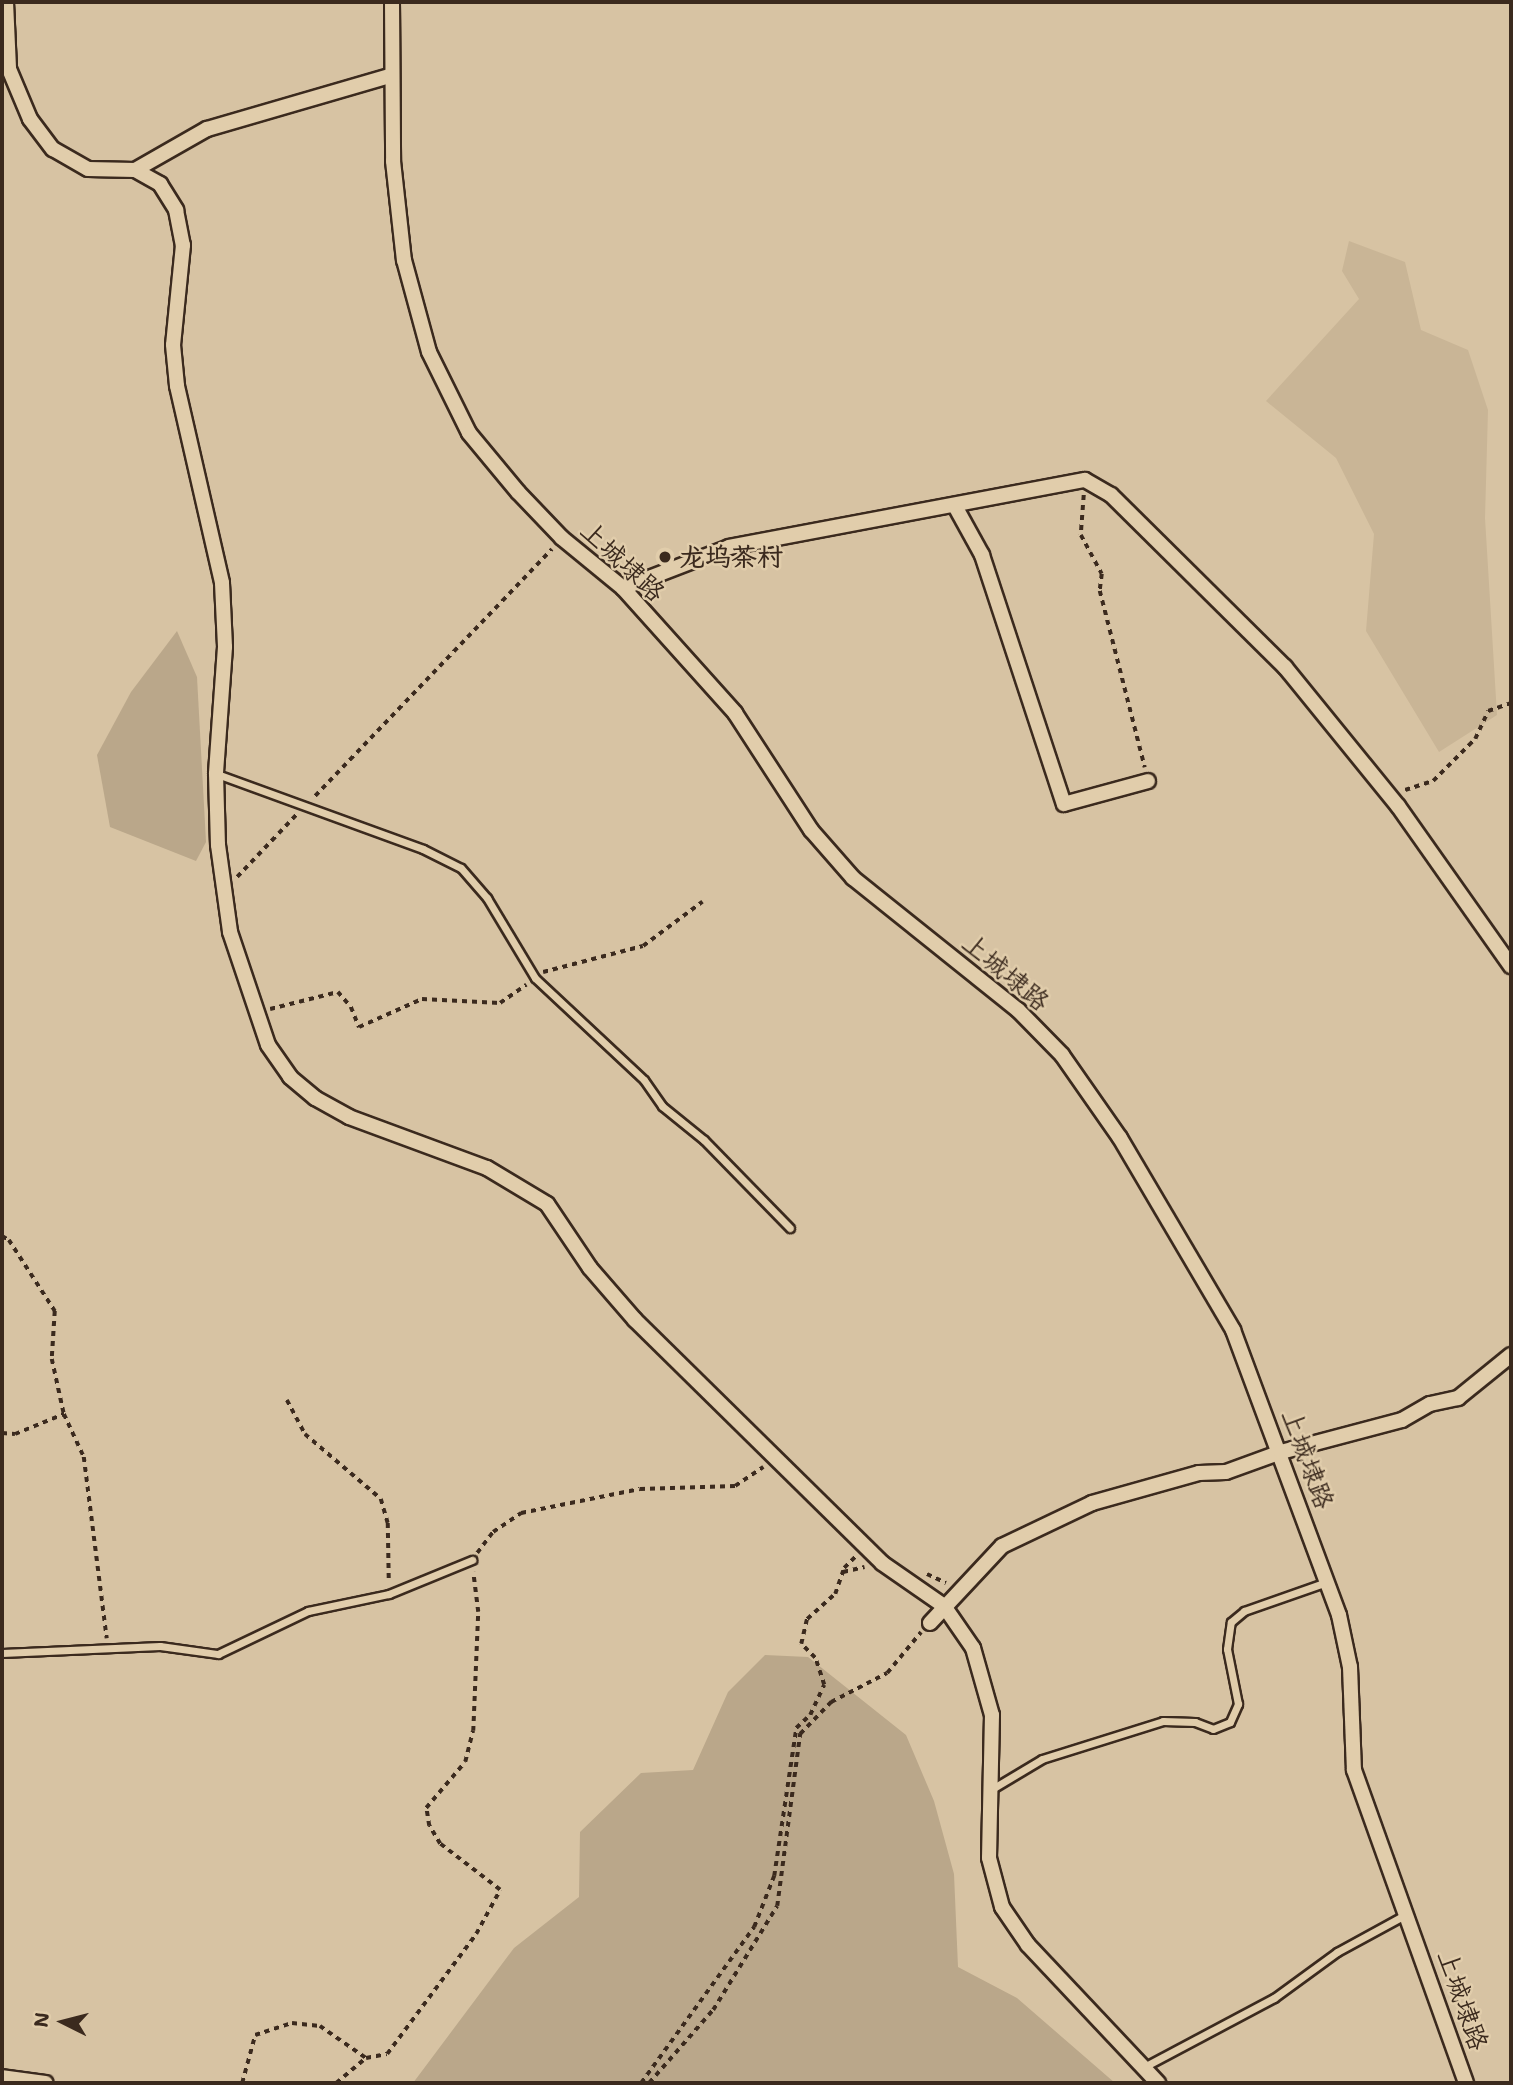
<!DOCTYPE html>
<meta charset="utf-8">
<style>
body{margin:0}
#map{position:relative;width:1513px;height:2085px;overflow:hidden;background:#d7c3a3;font-family:"Shantell Sans","LXGW WenKai TC",sans-serif}
div>[style]{position:absolute}
[style*='--x']{left:calc(var(--x)*1px);top:calc(var(--y)*1px);width:calc(var(--w)*1px);rotate:calc(var(--a)*1deg)}
.built>*{inset:0;background:#c9b596}
.green>*{inset:0;background:#baa78a}
.path>*{height:3.5px;margin-top:-1.75px;transform-origin:0;background:repeating-linear-gradient(90deg,#3b2a1e 0 5px,transparent 0 10px)}
.roads{filter:drop-shadow(2px 0 #3b2a1e) drop-shadow(-2px 0 #3b2a1e) drop-shadow(0 2px #3b2a1e) drop-shadow(0 -2px #3b2a1e)}
.service>*{height:7px;margin:-3.5px;padding:0 3.5px;transform-origin:3.5px;border-radius:3.5px;background:#e1cdab}
.minor>*{height:14px;margin:-7px;padding:0 7px;transform-origin:7px;border-radius:7px;background:#e1cdab}
.dots>*{width:19px;height:19px;translate:-50% -50%;box-sizing:border-box;border:4px solid #e1cdab;border-radius:50%}
span{translate:-50% -50%;white-space:nowrap;text-align:center;line-height:1.15;-webkit-text-stroke:5px #e1cdab;paint-order:stroke}
.poi-label{font-size:26px;color:#3b2a1e;font-weight:700}
.left{translate:0 -50%;text-align:left}
.street-label{font-size:26px;color:#3b2a1e}
.frame{position:absolute;inset:0;border:4px solid #3b2a1e;pointer-events:none}
.north{position:absolute;left:28px;top:1987px;width:70px;height:70px;-webkit-text-stroke:5px #e1cdab;paint-order:stroke;rotate:276deg;font-size:19px;font-weight:700;line-height:28px;text-align:center;color:#3b2a1e}
.north::after{content:'';display:block;margin:auto;width:24px;height:32px;background:#3b2a1e;clip-path:polygon(50% 0,100% 100%,50% 72%,0 100%)}
</style>
<div id="map">
<div class="built">
<i style="clip-path:polygon(1349px 241px,1405px 262px,1421px 330px,1468px 350px,1488px 410px,1485px 518px,1497px 715px,1439px 752px,1366px 631px,1374px 534px,1336px 458px,1266px 401px,1359px 299px,1342px 271px)"></i>
</div>
<div class="green">
<i style="clip-path:polygon(177px 631px,197px 677px,206px 842px,196px 861px,110px 827px,97px 755px,131px 692px)"></i>
<i style="clip-path:polygon(765px 1655px,808px 1657px,906px 1735px,934px 1801px,954px 1874px,958px 1967px,1017px 1998px,1115px 2083px,413px 2083px,514px 1948px,579px 1897px,580px 1832px,641px 1773px,693px 1770px,728px 1692px)"></i>
</div>
<div class="path">
<i style="--x:1084;--y:495;--w:40;--a:94.3"></i>
<i style="--x:1081;--y:535;--w:44;--a:61.7"></i>
<i style="--x:1102;--y:574;--w:17;--a:97"></i>
<i style="--x:1100;--y:591;--w:182;--a:75.7"></i>
<i style="--x:1405;--y:790;--w:29;--a:-18"></i>
<i style="--x:1433;--y:781;--w:59;--a:-45"></i>
<i style="--x:1475;--y:739;--w:31;--a:-65"></i>
<i style="--x:1488;--y:711;--w:24;--a:-19"></i>
<i style="--x:315;--y:796;--w:342;--a:-46.2"></i>
<i style="--x:237;--y:877;--w:87;--a:-46.4"></i>
<i style="--x:543;--y:972;--w:103;--a:-14.6"></i>
<i style="--x:643;--y:946;--w:74;--a:-36.7"></i>
<i style="--x:270;--y:1009;--w:70;--a:-14"></i>
<i style="--x:338;--y:992;--w:20;--a:49"></i>
<i style="--x:351;--y:1007;--w:22;--a:68"></i>
<i style="--x:359;--y:1027;--w:69;--a:-24"></i>
<i style="--x:422;--y:999;--w:78;--a:2.9"></i>
<i style="--x:500;--y:1003;--w:32;--a:-35"></i>
<i style="--x:2;--y:1236;--w:8;--a:30"></i>
<i style="--x:9;--y:1240;--w:85;--a:57.1"></i>
<i style="--x:55;--y:1311;--w:48;--a:93.6"></i>
<i style="--x:52;--y:1359;--w:56;--a:77.7"></i>
<i style="--x:64;--y:1414;--w:47;--a:65.1"></i>
<i style="--x:84;--y:1457;--w:183;--a:82.8"></i>
<i style="--x:287;--y:1400;--w:38;--a:62"></i>
<i style="--x:305;--y:1434;--w:100;--a:40.5"></i>
<i style="--x:381;--y:1499;--w:25;--a:74"></i>
<i style="--x:388;--y:1523;--w:58;--a:89"></i>
<i style="--x:2;--y:1433;--w:13;--a:4"></i>
<i style="--x:15;--y:1434;--w:53;--a:-22.2"></i>
<i style="--x:477;--y:1553;--w:26;--a:-53"></i>
<i style="--x:493;--y:1532;--w:34;--a:-34"></i>
<i style="--x:521;--y:1513;--w:121;--a:-11.4"></i>
<i style="--x:640;--y:1489;--w:95;--a:-1.8"></i>
<i style="--x:735;--y:1486;--w:34;--a:-34"></i>
<i style="--x:843;--y:1572;--w:22;--a:-13"></i>
<i style="--x:927;--y:1574;--w:21;--a:25"></i>
<i style="--x:242;--y:2083;--w:50;--a:-74.8"></i>
<i style="--x:255;--y:2035;--w:39;--a:-18"></i>
<i style="--x:292;--y:2023;--w:28;--a:6"></i>
<i style="--x:320;--y:2026;--w:56;--a:34.8"></i>
<i style="--x:366;--y:2058;--w:21;--a:-11"></i>
<i style="--x:387;--y:2054;--w:149;--a:-53.4"></i>
<i style="--x:476;--y:1934;--w:50;--a:-61.4"></i>
<i style="--x:500;--y:1890;--w:76;--a:-142.5"></i>
<i style="--x:440;--y:1844;--w:21;--a:-121"></i>
<i style="--x:429;--y:1826;--w:18;--a:-99"></i>
<i style="--x:426;--y:1808;--w:60;--a:-49.7"></i>
<i style="--x:465;--y:1762;--w:32;--a:-76"></i>
<i style="--x:473;--y:1731;--w:119;--a:-87.6"></i>
<i style="--x:478;--y:1612;--w:40;--a:-97.1"></i>
<i style="--x:336;--y:2083;--w:39;--a:-40"></i>
<i style="--x:641;--y:2083;--w:193;--a:-54.1"></i>
<i style="--x:754;--y:1927;--w:55;--a:-68.6"></i>
<i style="--x:774;--y:1876;--w:150;--a:-81.5"></i>
<i style="--x:796;--y:1728;--w:19;--a:-43"></i>
<i style="--x:810;--y:1715;--w:33;--a:-65"></i>
<i style="--x:824;--y:1685;--w:28;--a:-108"></i>
<i style="--x:815;--y:1658;--w:20;--a:-135"></i>
<i style="--x:801;--y:1644;--w:26;--a:-77"></i>
<i style="--x:807;--y:1619;--w:38;--a:-42"></i>
<i style="--x:835;--y:1594;--w:28;--a:-71"></i>
<i style="--x:844;--y:1568;--w:17;--a:-45"></i>
<i style="--x:649;--y:2083;--w:97;--a:-48.8"></i>
<i style="--x:713;--y:2010;--w:122;--a:-58.4"></i>
<i style="--x:777;--y:1906;--w:174;--a:-82.4"></i>
<i style="--x:800;--y:1734;--w:45;--a:-45.9"></i>
<i style="--x:831;--y:1702;--w:63;--a:-27.4"></i>
<i style="--x:887;--y:1673;--w:53;--a:-50.3"></i>
</div>
<div class="roads">
<div class="service">
<i style="--x:217;--y:774;--w:219;--a:20"></i>
<i style="--x:423;--y:849;--w:42;--a:26.6"></i>
<i style="--x:461;--y:868;--w:40;--a:49"></i>
<i style="--x:487;--y:898;--w:93;--a:59"></i>
<i style="--x:535;--y:978;--w:149;--a:43.1"></i>
<i style="--x:644;--y:1080;--w:32;--a:55"></i>
<i style="--x:662;--y:1106;--w:54;--a:39"></i>
<i style="--x:704;--y:1140;--w:123;--a:45.7"></i>
<i style="--x:2;--y:1653;--w:158;--a:-2.5"></i>
<i style="--x:160;--y:1646;--w:59;--a:7.9"></i>
<i style="--x:218;--y:1654;--w:100;--a:-25.5"></i>
<i style="--x:308;--y:1611;--w:83;--a:-11.9"></i>
<i style="--x:389;--y:1594;--w:90;--a:-22.3"></i>
<i style="--x:992;--y:1789;--w:58;--a:-31"></i>
<i style="--x:1042;--y:1759;--w:127;--a:-17.4"></i>
<i style="--x:1163;--y:1721;--w:32;--a:2"></i>
<i style="--x:1195;--y:1722;--w:19;--a:21"></i>
<i style="--x:1213;--y:1729;--w:18;--a:-22"></i>
<i style="--x:1230;--y:1722;--w:20;--a:-66"></i>
<i style="--x:1238;--y:1704;--w:56;--a:-101.3"></i>
<i style="--x:1227;--y:1649;--w:27;--a:-82"></i>
<i style="--x:1231;--y:1622;--w:17;--a:-40"></i>
<i style="--x:1244;--y:1611;--w:88;--a:-19.3"></i>
<i style="--x:1144;--y:2067;--w:147;--a:-28"></i>
<i style="--x:1274;--y:1998;--w:78;--a:-36.1"></i>
<i style="--x:1337;--y:1952;--w:77;--a:-28.6"></i>
</div>
<div class="minor">
<i style="--x:6;--y:2;--w:67;--a:87.4"></i>
<i style="--x:9;--y:69;--w:54;--a:67.2"></i>
<i style="--x:30;--y:119;--w:38;--a:53"></i>
<i style="--x:53;--y:149;--w:40;--a:29.7"></i>
<i style="--x:88;--y:169;--w:47;--a:1.2"></i>
<i style="--x:135;--y:170;--w:83;--a:-29.7"></i>
<i style="--x:207;--y:129;--w:191;--a:-16.2"></i>
<i style="--x:392;--y:2;--w:159;--a:89.6"></i>
<i style="--x:393;--y:161;--w:100;--a:83.7"></i>
<i style="--x:404;--y:260;--w:95;--a:74.8"></i>
<i style="--x:429;--y:352;--w:90;--a:63.7"></i>
<i style="--x:469;--y:433;--w:77;--a:50.3"></i>
<i style="--x:518;--y:492;--w:64;--a:46.3"></i>
<i style="--x:562;--y:538;--w:79;--a:39.3"></i>
<i style="--x:623;--y:588;--w:168;--a:48.1"></i>
<i style="--x:735;--y:713;--w:140;--a:57"></i>
<i style="--x:811;--y:830;--w:64;--a:48.8"></i>
<i style="--x:853;--y:878;--w:211;--a:38.7"></i>
<i style="--x:1018;--y:1010;--w:63;--a:45.6"></i>
<i style="--x:1062;--y:1055;--w:101;--a:55.1"></i>
<i style="--x:1120;--y:1138;--w:223;--a:59.5"></i>
<i style="--x:1233;--y:1330;--w:304;--a:69.6"></i>
<i style="--x:1339;--y:1615;--w:53;--a:78.1"></i>
<i style="--x:1350;--y:1667;--w:103;--a:87.8"></i>
<i style="--x:1354;--y:1770;--w:332;--a:70.3"></i>
<i style="--x:135;--y:170;--w:29;--a:29"></i>
<i style="--x:160;--y:184;--w:31;--a:58"></i>
<i style="--x:176;--y:210;--w:36;--a:79"></i>
<i style="--x:183;--y:245;--w:100;--a:95.7"></i>
<i style="--x:173;--y:345;--w:41;--a:84.4"></i>
<i style="--x:177;--y:386;--w:202;--a:77.1"></i>
<i style="--x:222;--y:583;--w:64;--a:87.3"></i>
<i style="--x:225;--y:647;--w:127;--a:94.1"></i>
<i style="--x:216;--y:774;--w:71;--a:88.4"></i>
<i style="--x:218;--y:845;--w:88;--a:82.1"></i>
<i style="--x:230;--y:932;--w:119;--a:71.4"></i>
<i style="--x:268;--y:1045;--w:39;--a:55"></i>
<i style="--x:290;--y:1077;--w:33;--a:40"></i>
<i style="--x:315;--y:1098;--w:39;--a:29"></i>
<i style="--x:349;--y:1117;--w:147;--a:20.3"></i>
<i style="--x:487;--y:1168;--w:70;--a:31"></i>
<i style="--x:547;--y:1204;--w:77;--a:56.1"></i>
<i style="--x:590;--y:1268;--w:69;--a:49.1"></i>
<i style="--x:635;--y:1320;--w:346;--a:44.5"></i>
<i style="--x:882;--y:1563;--w:75;--a:34.7"></i>
<i style="--x:944;--y:1606;--w:51;--a:55.4"></i>
<i style="--x:973;--y:1648;--w:70;--a:74.2"></i>
<i style="--x:992;--y:1715;--w:143;--a:91.2"></i>
<i style="--x:989;--y:1858;--w:51;--a:75.1"></i>
<i style="--x:1002;--y:1907;--w:46;--a:55.6"></i>
<i style="--x:1028;--y:1945;--w:190;--a:46.7"></i>
<i style="--x:955;--y:506;--w:56;--a:61.1"></i>
<i style="--x:982;--y:555;--w:262;--a:71.8"></i>
<i style="--x:1064;--y:804;--w:87;--a:-15.3"></i>
<i style="--x:623;--y:588;--w:114;--a:-21.1"></i>
<i style="--x:729;--y:547;--w:362;--a:-10.7"></i>
<i style="--x:1085;--y:480;--w:30;--a:30"></i>
<i style="--x:1111;--y:495;--w:245;--a:44.7"></i>
<i style="--x:1285;--y:667;--w:179;--a:50.9"></i>
<i style="--x:1398;--y:806;--w:196;--a:54.8"></i>
<i style="--x:930;--y:1623;--w:105;--a:-46.9"></i>
<i style="--x:1002;--y:1546;--w:100;--a:-25.5"></i>
<i style="--x:1092;--y:1503;--w:111;--a:-15.7"></i>
<i style="--x:1199;--y:1473;--w:27;--a:-2"></i>
<i style="--x:1226;--y:1472;--w:59;--a:-20"></i>
<i style="--x:1281;--y:1452;--w:125;--a:-14.8"></i>
<i style="--x:1402;--y:1420;--w:32;--a:-30"></i>
<i style="--x:1430;--y:1404;--w:29;--a:-12"></i>
<i style="--x:1458;--y:1398;--w:68;--a:-39.1"></i>
<i style="--x:2;--y:2077;--w:44;--a:7.8"></i>
</div>
</div>
<div class="dots">
<i style="left:665px;top:557px;background:#3b2a1e"></i>
</div>
<div class="poi-label">
<span class="left" style="left:679px;top:557px">龙坞茶村</span>
</div>
<div class="street-label">
<span style="left:623px;top:561px;rotate:43deg">上城埭路</span>
<span style="left:1006px;top:972px;rotate:40deg">上城埭路</span>
<span style="left:1308px;top:1459px;rotate:70deg">上城埭路</span>
<span style="left:1463px;top:2000px;rotate:71deg">上城埭路</span>
</div>
<div class="frame"></div>
<div class="north">N</div>
</div>
